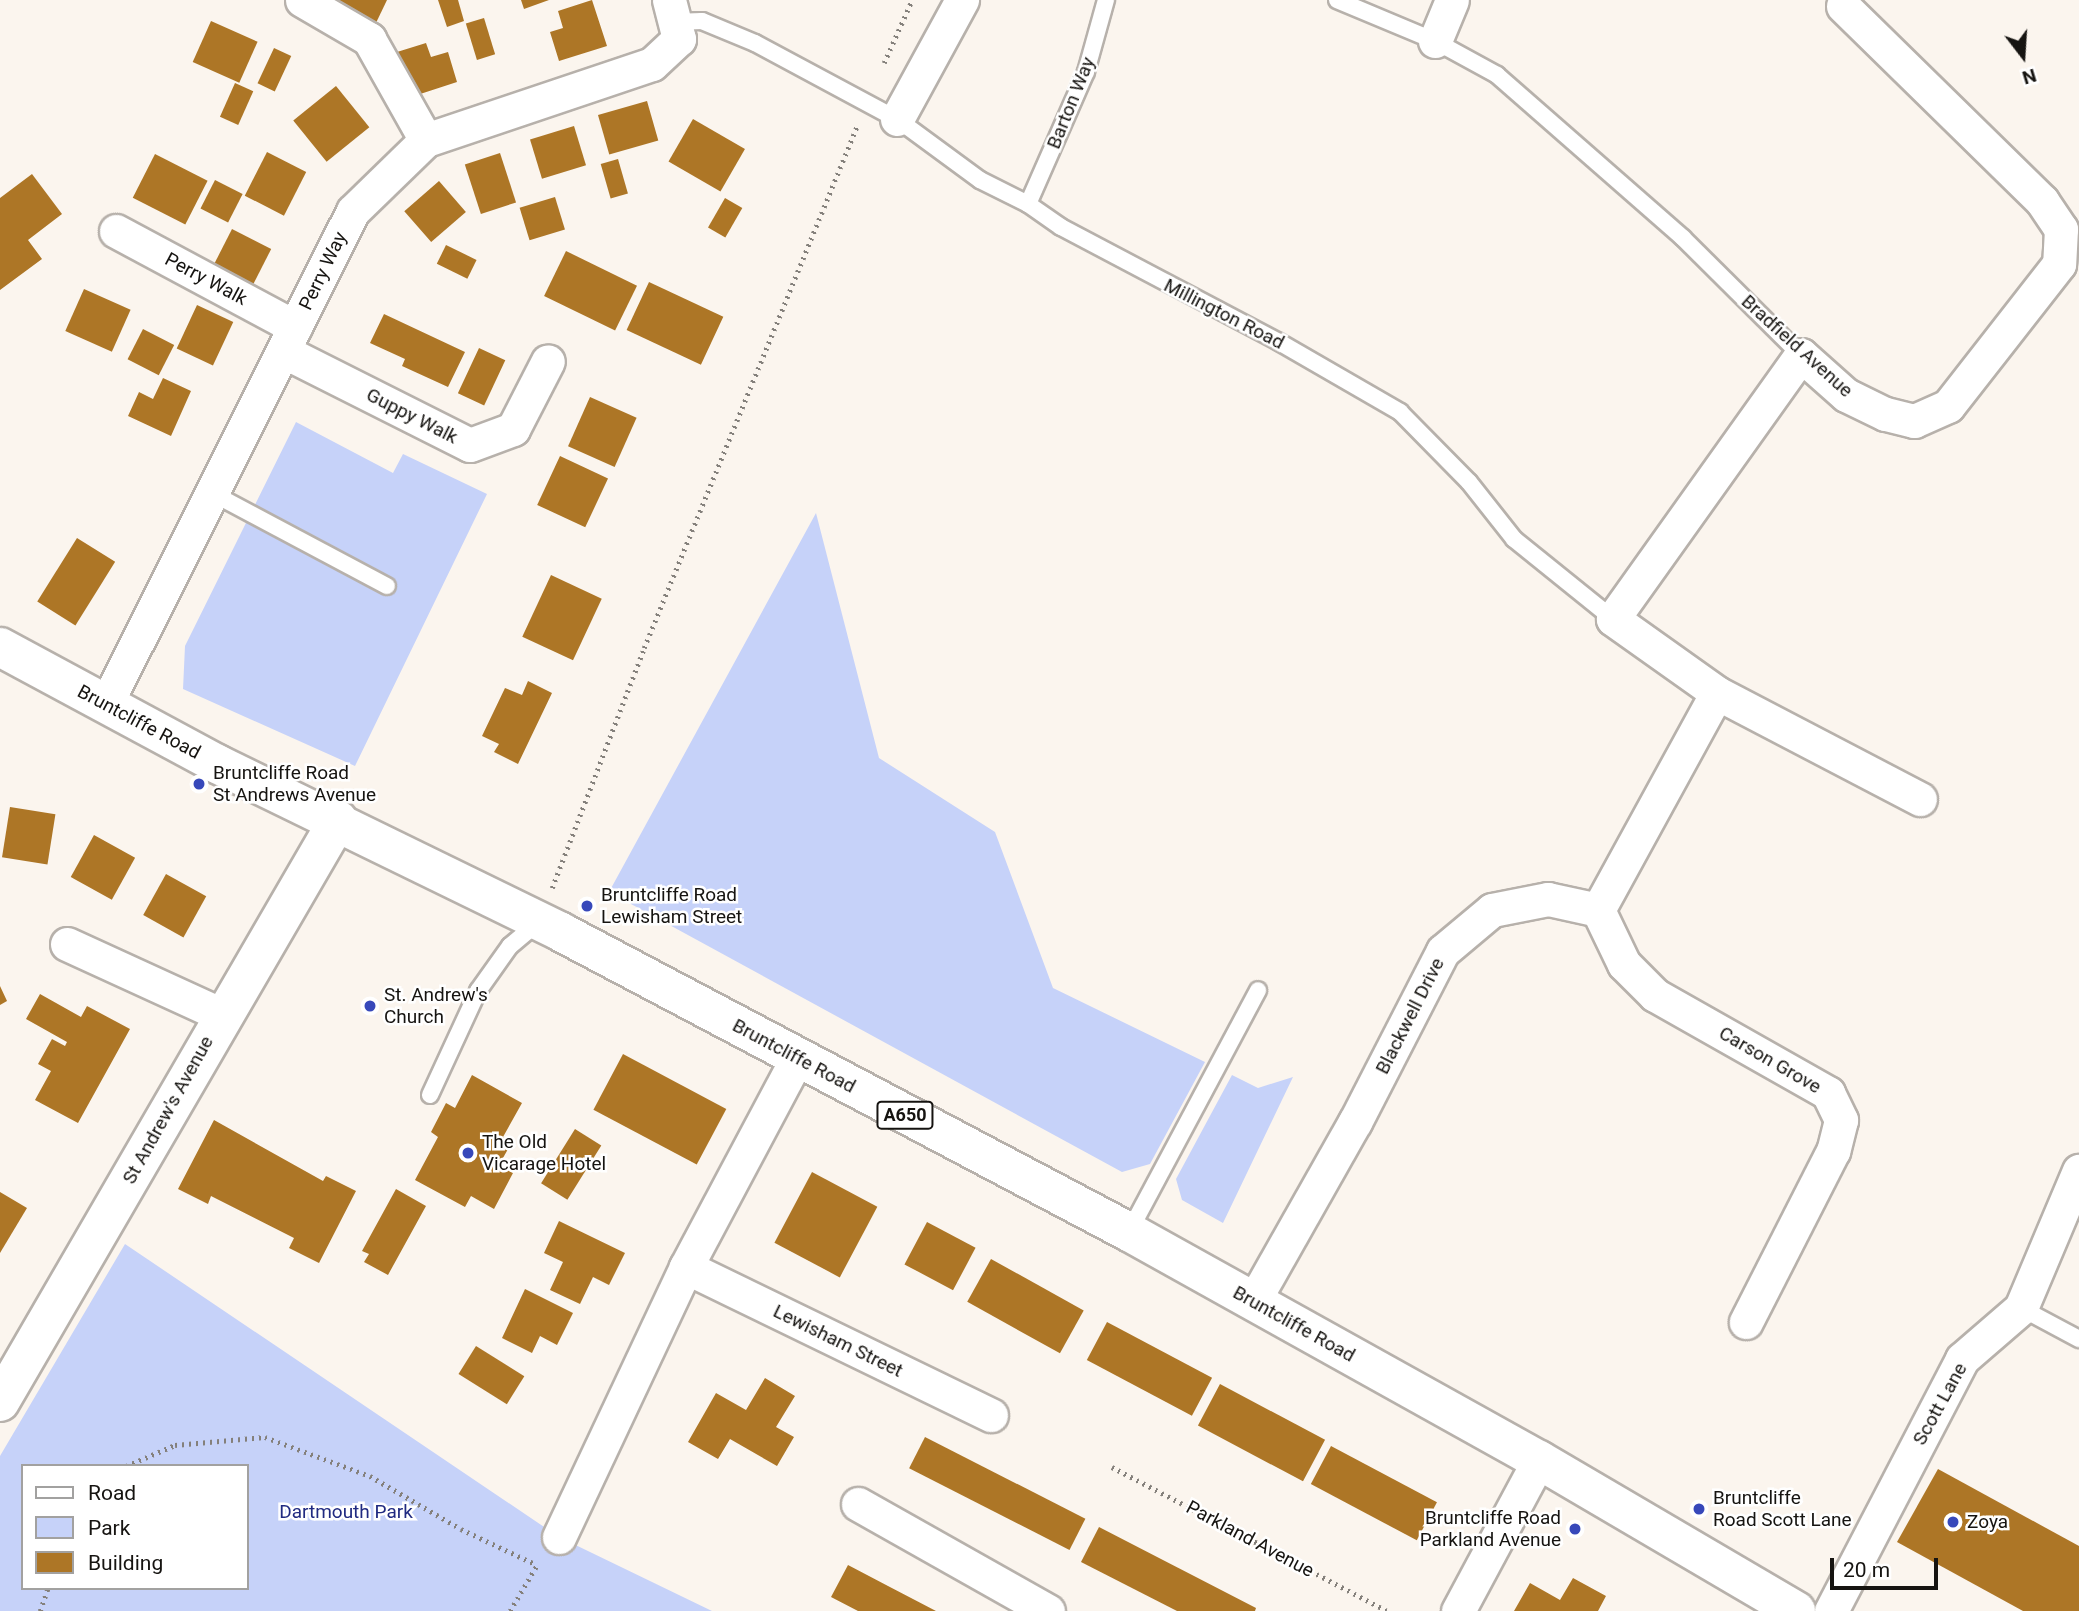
<!DOCTYPE html>
<style>
body{margin:0}
#map{position:relative;width:2079px;height:1611px;overflow:hidden;background:#fbf5ee;font-family:Roboto,sans-serif}
div>[style]{position:absolute}
[style*='--x']{left:calc(var(--x)*1px);top:calc(var(--y)*1px);width:calc(var(--w)*1px);rotate:calc(var(--a)*1deg)}
.green>*{inset:0;background:#c6d2f9}
.building>*{inset:0;background:#ad7626;transform-origin:0 0}
.path>*{height:4.5px;margin-top:-2.25px;transform-origin:0;background:repeating-linear-gradient(90deg,#84807b 0 2px,transparent 0 7px)}
.roads{filter:drop-shadow(2px 0 #b7b1ab) drop-shadow(-2px 0 #b7b1ab) drop-shadow(0 2px #b7b1ab) drop-shadow(0 -2px #b7b1ab)}
.service>*{height:16px;margin:-8px;padding:0 8px;transform-origin:8px;border-radius:8px;background:#fff}
.minor>*{height:33px;margin:-16.5px;padding:0 16.5px;transform-origin:16.5px;border-radius:16.5px;background:#fff}
.tertiary>*{height:38px;margin:-19px;padding:0 19px;transform-origin:19px;border-radius:19px;background:#fff}
.primary>*{height:38px;margin:-19px;padding:0 19px;transform-origin:19px;border-radius:19px;background:#fff}
.dots>*{width:19px;height:19px;translate:-50% -50%;box-sizing:border-box;border:4px solid #fff;border-radius:50%}
span{translate:-50% -50%;white-space:nowrap;text-align:center;line-height:1.15;-webkit-text-stroke:5px #fff;paint-order:stroke}
.shield-label span{padding:2px 5px;background:#fff;border:2px solid;border-radius:5px;-webkit-text-stroke-width:0}
.shield-label{font-size:18px;color:#161411;font-weight:700}
.street-label{font-size:19px;color:#161411}
.poi-label{font-size:19px;color:#161411}
.left{translate:0 -50%;text-align:left}
.right{translate:-100% -50%;text-align:right}
.park-label{font-size:19px;color:#202a81}
.legend{position:absolute;left:21px;top:1464px;width:228px;height:126px;box-sizing:border-box;background:#fff;border:2px solid #a2a1a0;margin:0;padding:9px 12px;list-style:none;font-size:21px;color:#161411}
.legend li{display:flex;align-items:center;gap:14px;height:35px}
.legend b{width:35px;border:2px solid #a2a1a0}
.north{position:absolute;left:1988px;top:21px;width:70px;height:70px;-webkit-text-stroke:5px #fff;paint-order:stroke;rotate:163deg;font-size:19px;font-weight:700;line-height:28px;text-align:center;color:#161411}
.north::after{content:'';display:block;margin:auto;width:24px;height:32px;background:#161411;clip-path:polygon(50% 0,100% 100%,50% 72%,0 100%)}
.scale{position:absolute;left:1830px;top:1558px;width:108px;height:32px;box-sizing:border-box;border:4px solid #161411;border-top:0;padding-left:9px;font-size:21px;line-height:24px;white-space:nowrap;color:#161411;-webkit-text-stroke:5px #fff;paint-order:stroke}
</style>
<div id="map">
<div class="green">
<i style="clip-path:polygon(296px 422px,393px 473px,403px 454px,487px 494px,355px 766px,183px 689px,185px 646px)"></i>
<i style="clip-path:polygon(816px 513px,879px 758px,995px 832px,1053px 988px,1205px 1062px,1150px 1164px,1122px 1172px,609px 892px)"></i>
<i style="clip-path:polygon(1232px 1075px,1258px 1088px,1293px 1077px,1223px 1223px,1182px 1200px,1176px 1179px)"></i>
<i style="clip-path:polygon(evenodd,125px 1244px,559px 1537px,712px 1611px,0 1611px,0 1456px,125px 1244px,23px 1466px,247px 1466px,247px 1588px,23px 1588px,23px 1466px)"></i>
</div>
<div class="building">
<i style="clip-path:polygon(333px 0,387px 0,375px 25px)"></i>
<i style="clip-path:polygon(438px 0,458px 0,464px 21px,447px 27px)"></i>
<i style="clip-path:polygon(521px 0,549px 0,524px 9px)"></i>
<i style="clip-path:polygon(592px 0,607px 46px,559px 61px,550px 32px,563px 28px,558px 11px)"></i>
<i style="left:484px;top:18px;width:38px;height:19px;rotate:73deg"></i>
<i style="left:211px;top:21px;width:51px;height:45px;rotate:24deg"></i>
<i style="clip-path:polygon(426px 43px,431px 57px,448px 52px,457px 82px,411px 97px,397px 52px)"></i>
<i style="left:274px;top:48px;width:19px;height:39px;rotate:25deg"></i>
<i style="left:235px;top:83px;width:20px;height:37px;rotate:24deg"></i>
<i style="left:336px;top:86px;width:53px;height:55px;rotate:51deg"></i>
<i style="left:647px;top:101px;width:41px;height:51px;rotate:74deg"></i>
<i style="left:693px;top:119px;width:60px;height:49px;rotate:30deg"></i>
<i style="left:574px;top:126px;width:41px;height:46px;rotate:73deg"></i>
<i style="left:267px;top:152px;width:44px;height:49px;rotate:27deg"></i>
<i style="left:500px;top:153px;width:52px;height:37px;rotate:72deg"></i>
<i style="left:155px;top:154px;width:59px;height:49px;rotate:27deg"></i>
<i style="left:618px;top:159px;width:36px;height:18px;rotate:74deg"></i>
<i style="clip-path:polygon(32px 174px,62px 214px,28px 240px,42px 259px,0 290px,0 198px)"></i>
<i style="left:215px;top:180px;width:31px;height:32px;rotate:27deg"></i>
<i style="left:439px;top:181px;width:41px;height:46px;rotate:49deg"></i>
<i style="left:555px;top:197px;width:34px;height:37px;rotate:73deg"></i>
<i style="left:725px;top:198px;width:20px;height:34px;rotate:30deg"></i>
<i style="left:232px;top:229px;width:44px;height:48px;rotate:27deg"></i>
<i style="left:446px;top:245px;width:34px;height:21px;rotate:26deg"></i>
<i style="left:566px;top:251px;width:79px;height:50px;rotate:26deg"></i>
<i style="left:649px;top:282px;width:82px;height:53px;rotate:25deg"></i>
<i style="left:84px;top:289px;width:51px;height:46px;rotate:24deg"></i>
<i style="left:197px;top:305px;width:40px;height:48px;rotate:25deg"></i>
<i style="clip-path:polygon(384px 314px,465px 352px,448px 387px,402px 366px,405px 359px,370px 343px)"></i>
<i style="left:143px;top:329px;width:35px;height:34px;rotate:27deg"></i>
<i style="left:479px;top:348px;width:29px;height:50px;rotate:25deg"></i>
<i style="clip-path:polygon(163px 378px,191px 391px,171px 436px,128px 416px,139px 392px,153px 399px)"></i>
<i style="left:590px;top:397px;width:51px;height:54px;rotate:24deg"></i>
<i style="left:560px;top:456px;width:53px;height:54px;rotate:25deg"></i>
<i style="left:77px;top:538px;width:45px;height:75px;rotate:32deg"></i>
<i style="left:551px;top:575px;width:56px;height:68px;rotate:25deg"></i>
<i style="clip-path:polygon(528px 681px,552px 693px,518px 764px,494px 752px,499px 744px,482px 736px,505px 688px,522px 695px)"></i>
<i style="left:10px;top:807px;width:46px;height:51px;rotate:9deg"></i>
<i style="left:94px;top:835px;width:47px;height:48px;rotate:29deg"></i>
<i style="left:166px;top:874px;width:46px;height:47px;rotate:29deg"></i>
<i style="clip-path:polygon(0 986px,7px 1001px,0 1005px)"></i>
<i style="clip-path:polygon(40px 994px,81px 1017px,87px 1006px,130px 1029px,78px 1123px,35px 1100px,51px 1071px,38px 1064px,52px 1039px,65px 1046px,67px 1042px,26px 1019px)"></i>
<i style="left:623px;top:1054px;width:117px;height:63px;rotate:28deg"></i>
<i style="clip-path:polygon(472px 1075px,522px 1103px,503px 1137px,512px 1142px,499px 1165px,513px 1173px,494px 1209px,471px 1196px,465px 1207px,415px 1180px,438px 1137px,431px 1132px,446px 1103px,455px 1108px)"></i>
<i style="clip-path:polygon(214px 1120px,323px 1181px,326px 1176px,356px 1191px,319px 1263px,289px 1248px,294px 1238px,211px 1196px,208px 1204px,178px 1189px)"></i>
<i style="left:575px;top:1129px;width:31px;height:64px;rotate:32deg"></i>
<i style="left:812px;top:1172px;width:74px;height:80px;rotate:28deg"></i>
<i style="clip-path:polygon(396px 1189px,426px 1206px,388px 1275px,364px 1262px,369px 1254px,362px 1251px)"></i>
<i style="clip-path:polygon(0 1192px,27px 1208px,0 1253px)"></i>
<i style="clip-path:polygon(559px 1221px,625px 1253px,609px 1285px,593px 1277px,580px 1304px,550px 1290px,563px 1262px,544px 1253px)"></i>
<i style="left:927px;top:1222px;width:55px;height:48px;rotate:28deg"></i>
<i style="left:991px;top:1259px;width:106px;height:49px;rotate:29deg"></i>
<i style="clip-path:polygon(525px 1289px,573px 1313px,557px 1345px,540px 1336px,532px 1353px,502px 1338px)"></i>
<i style="left:1107px;top:1322px;width:119px;height:43px;rotate:28deg"></i>
<i style="left:476px;top:1346px;width:57px;height:33px;rotate:32deg"></i>
<i style="clip-path:polygon(765px 1378px,795px 1396px,776px 1427px,794px 1437px,777px 1466px,730px 1439px,718px 1459px,688px 1442px,716px 1393px,746px 1410px)"></i>
<i style="left:1220px;top:1384px;width:119px;height:47px;rotate:28deg"></i>
<i style="left:925px;top:1437px;width:180px;height:35px;rotate:27deg"></i>
<i style="left:1331px;top:1446px;width:120px;height:43px;rotate:28deg"></i>
<i style="clip-path:polygon(1938px 1469px,2079px 1546px,2079px 1611px,2023px 1611px,1897px 1542px)"></i>
<i style="clip-path:polygon(1099px 1527px,1256px 1608px,1255px 1611px,1177px 1611px,1081px 1562px)"></i>
<i style="clip-path:polygon(848px 1565px,888px 1586px,936px 1611px,858px 1611px,831px 1597px)"></i>
<i style="clip-path:polygon(1573px 1578px,1606px 1596px,1598px 1611px,1514px 1611px,1530px 1583px,1560px 1600px)"></i>
</div>
<div class="path">
<i style="--x:884;--y:63;--w:69;--a:-66"></i>
<i style="--x:552;--y:888;--w:257;--a:-69"></i>
<i style="--x:644;--y:648;--w:564;--a:-67.8"></i>
<i style="--x:126;--y:1466;--w:53;--a:-23.2"></i>
<i style="--x:175;--y:1445;--w:90;--a:-5.1"></i>
<i style="--x:265;--y:1437;--w:112;--a:20.4"></i>
<i style="--x:370;--y:1476;--w:105;--a:30.2"></i>
<i style="--x:461;--y:1529;--w:82;--a:25.3"></i>
<i style="--x:1112;--y:1467;--w:310;--a:27.6"></i>
<i style="--x:40;--y:1611;--w:24;--a:-71"></i>
<i style="--x:510;--y:1611;--w:53;--a:-59.6"></i>
</div>
<div class="roads">
<div class="service">
<i style="--x:1337;--y:0;--w:106;--a:22.7"></i>
<i style="--x:1435;--y:41;--w:71;--a:28.7"></i>
<i style="--x:1497;--y:75;--w:247;--a:41.2"></i>
<i style="--x:1683;--y:238;--w:166;--a:44.8"></i>
<i style="--x:674;--y:22;--w:28;--a:-2"></i>
<i style="--x:702;--y:21;--w:57;--a:22.5"></i>
<i style="--x:755;--y:43;--w:161;--a:28.2"></i>
<i style="--x:897;--y:119;--w:103;--a:36.3"></i>
<i style="--x:980;--y:180;--w:54;--a:26.6"></i>
<i style="--x:1028;--y:204;--w:40;--a:34.9"></i>
<i style="--x:1061;--y:227;--w:246;--a:27.8"></i>
<i style="--x:1279;--y:342;--w:140;--a:30"></i>
<i style="--x:1400;--y:412;--w:98;--a:45.4"></i>
<i style="--x:1469;--y:482;--w:73;--a:51.7"></i>
<i style="--x:1514;--y:539;--w:127;--a:38.9"></i>
<i style="--x:1028;--y:204;--w:144;--a:-66.3"></i>
<i style="--x:1086;--y:72;--w:75;--a:-74.5"></i>
<i style="--x:212;--y:493;--w:198;--a:28"></i>
<i style="--x:430;--y:1095;--w:115;--a:-65.2"></i>
<i style="--x:478;--y:991;--w:55;--a:-54.6"></i>
<i style="--x:510;--y:946;--w:38;--a:-40"></i>
<i style="--x:1129;--y:1232;--w:274;--a:-61.9"></i>
<i style="--x:2021;--y:1308;--w:66;--a:28.1"></i>
</div>
<div class="minor">
<i style="--x:302;--y:0;--w:78;--a:30.2"></i>
<i style="--x:369;--y:39;--w:116;--a:60.6"></i>
<i style="--x:1843;--y:6;--w:279;--a:44.4"></i>
<i style="--x:2042;--y:201;--w:34;--a:56"></i>
<i style="--x:2061;--y:229;--w:35;--a:93"></i>
<i style="--x:2059;--y:264;--w:180;--a:128"></i>
<i style="--x:1948;--y:406;--w:37;--a:156"></i>
<i style="--x:1914;--y:421;--w:30;--a:-166"></i>
<i style="--x:1885;--y:414;--w:43;--a:-154"></i>
<i style="--x:1846;--y:395;--w:60;--a:-138.4"></i>
<i style="--x:1801;--y:355;--w:324;--a:125.5"></i>
<i style="--x:1613;--y:619;--w:128;--a:35.4"></i>
<i style="--x:1717;--y:693;--w:229;--a:27.6"></i>
<i style="--x:1435;--y:41;--w:44;--a:-67.5"></i>
<i style="--x:897;--y:119;--w:136;--a:-61.4"></i>
<i style="--x:116;--y:231;--w:203;--a:28.2"></i>
<i style="--x:283;--y:351;--w:209;--a:26.7"></i>
<i style="--x:470;--y:445;--w:46;--a:-20.4"></i>
<i style="--x:513;--y:429;--w:76;--a:-62.8"></i>
<i style="--x:106;--y:704;--w:551;--a:-63.39"></i>
<i style="--x:353;--y:211;--w:102;--a:-44.2"></i>
<i style="--x:426;--y:140;--w:238;--a:-18.6"></i>
<i style="--x:652;--y:64;--w:37;--a:-43"></i>
<i style="--x:679;--y:39;--w:40;--a:-104.4"></i>
<i style="--x:1598;--y:910;--w:60;--a:64.3"></i>
<i style="--x:1624;--y:964;--w:44;--a:45"></i>
<i style="--x:1655;--y:995;--w:199;--a:29.5"></i>
<i style="--x:1828;--y:1093;--w:30;--a:64"></i>
<i style="--x:1841;--y:1120;--w:32;--a:104"></i>
<i style="--x:1833;--y:1151;--w:192;--a:117"></i>
<i style="--x:1598;--y:910;--w:247;--a:-61.3"></i>
<i style="--x:67;--y:944;--w:170;--a:24.6"></i>
<i style="--x:686;--y:1267;--w:339;--a:25.9"></i>
<i style="--x:1253;--y:1302;--w:207;--a:-60.5"></i>
<i style="--x:1355;--y:1122;--w:192;--a:-62.8"></i>
<i style="--x:1443;--y:951;--w:64;--a:-39.9"></i>
<i style="--x:1492;--y:910;--w:57;--a:-11.1"></i>
<i style="--x:1548;--y:899;--w:51;--a:12.4"></i>
<i style="--x:858;--y:1504;--w:218;--a:29.4"></i>
<i style="--x:559;--y:1537;--w:298;--a:-64.8"></i>
<i style="--x:686;--y:1267;--w:237;--a:-62"></i>
<i style="--x:1458;--y:1611;--w:171;--a:-61.8"></i>
<i style="--x:1831;--y:1611;--w:284;--a:-62.5"></i>
<i style="--x:1962;--y:1359;--w:78;--a:-40.8"></i>
<i style="--x:2021;--y:1308;--w:149;--a:-67.1"></i>
</div>
<div class="tertiary">
<i style="--x:0;--y:1402;--w:673;--a:-59.85"></i>
</div>
<div class="primary">
<i style="--x:0;--y:647;--w:247;--a:28.3"></i>
<i style="--x:217;--y:764;--w:383;--a:26"></i>
<i style="--x:561;--y:932;--w:642;--a:27.84"></i>
<i style="--x:1129;--y:1232;--w:469;--a:29.1"></i>
<i style="--x:1539;--y:1460;--w:298;--a:30.4"></i>
</div>
</div>
<div class="dots">
<i style="left:199px;top:784px;background:#3748ba"></i>
<i style="left:587px;top:906px;background:#3748ba"></i>
<i style="left:370px;top:1006px;background:#3748ba"></i>
<i style="left:468px;top:1153px;background:#3748ba"></i>
<i style="left:1699px;top:1509px;background:#3748ba"></i>
<i style="left:1953px;top:1522px;background:#3748ba"></i>
<i style="left:1575px;top:1529px;background:#3748ba"></i>
</div>
<div class="shield-label">
<span style="left:905px;top:1115px">A650</span>
</div>
<div class="street-label">
<span style="left:1071px;top:103px;rotate:-68deg">Barton Way</span>
<span style="left:323px;top:271px;rotate:-64deg">Perry Way</span>
<span style="left:206px;top:279px;rotate:28deg">Perry Walk</span>
<span style="left:1224px;top:314px;rotate:27deg">Millington Road</span>
<span style="left:1797px;top:346px;rotate:42deg">Bradfield Avenue</span>
<span style="left:412px;top:416px;rotate:27deg">Guppy Walk</span>
<span style="left:139px;top:722px;rotate:28deg">Bruntcliffe Road</span>
<span style="left:1410px;top:1016px;rotate:-63deg">Blackwell Drive</span>
<span style="left:794px;top:1056px;rotate:28deg">Bruntcliffe Road</span>
<span style="left:1770px;top:1060px;rotate:30deg">Carson Grove</span>
<span style="left:168px;top:1110px;rotate:-61deg">St Andrew's Avenue</span>
<span style="left:1294px;top:1324px;rotate:29deg">Bruntcliffe Road</span>
<span style="left:838px;top:1341px;rotate:26deg">Lewisham Street</span>
<span style="left:1940px;top:1404px;rotate:-61deg">Scott Lane</span>
<span style="left:1250px;top:1539px;rotate:28deg">Parkland Avenue</span>
</div>
<div class="poi-label">
<span class="left" style="left:213px;top:784px">Bruntcliffe Road<br>St Andrews Avenue</span>
<span class="left" style="left:601px;top:906px">Bruntcliffe Road<br>Lewisham Street</span>
<span class="left" style="left:384px;top:1006px">St. Andrew's<br>Church</span>
<span class="left" style="left:482px;top:1153px">The Old<br>Vicarage Hotel</span>
<span class="left" style="left:1713px;top:1509px">Bruntcliffe<br>Road Scott Lane</span>
<span class="right" style="left:1561px;top:1529px">Bruntcliffe Road<br>Parkland Avenue</span>
<span class="left" style="left:1967px;top:1522px">Zoya</span>
</div>
<div class="park-label">
<span style="left:346px;top:1512px">Dartmouth Park</span>
</div>
<ul class="legend">
<li><b style="height:9px;background:#fff"></b>Road</li>
<li><b style="height:19px;background:#c6d2f9"></b>Park</li>
<li><b style="height:19px;background:#ad7626"></b>Building</li>
</ul>
<div class="north">N</div>
<div class="scale">20 m</div>
</div>
